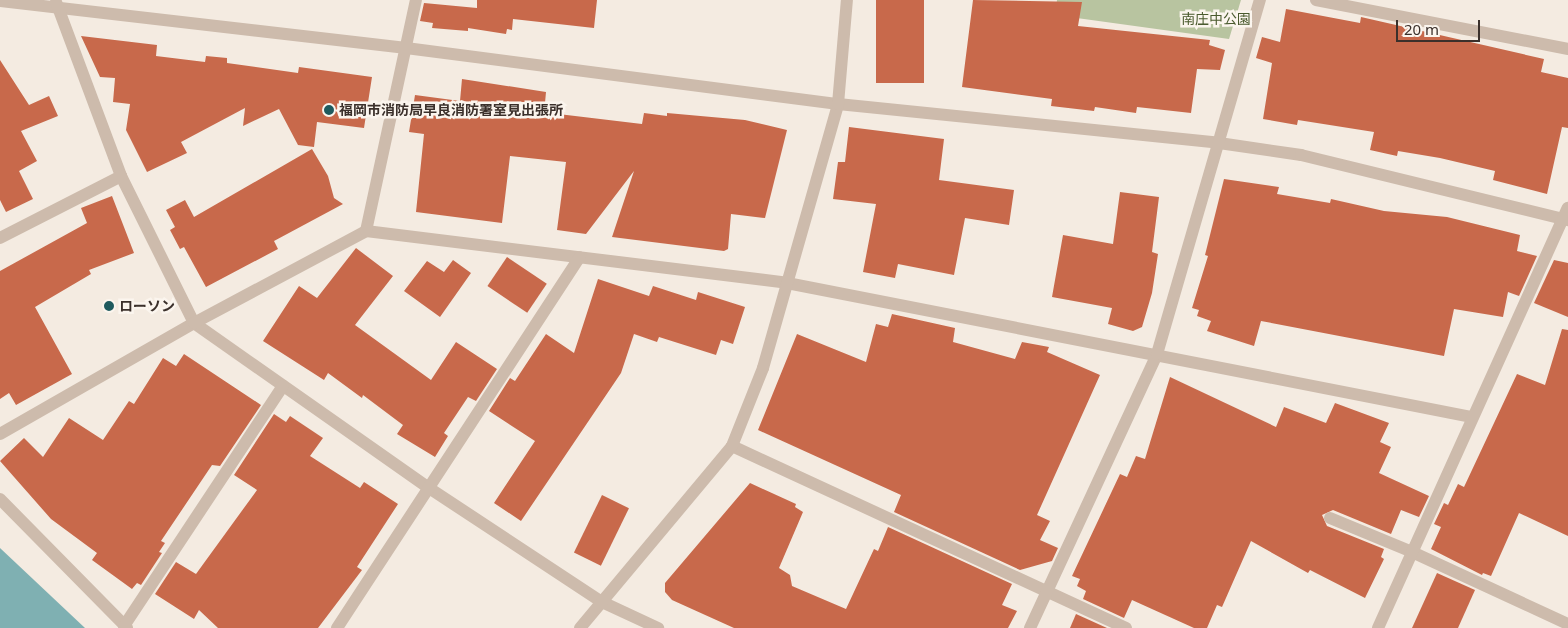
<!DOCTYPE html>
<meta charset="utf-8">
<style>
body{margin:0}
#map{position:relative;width:1568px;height:628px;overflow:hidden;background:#f4ebe1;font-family:"Noto Sans","Noto Sans JP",sans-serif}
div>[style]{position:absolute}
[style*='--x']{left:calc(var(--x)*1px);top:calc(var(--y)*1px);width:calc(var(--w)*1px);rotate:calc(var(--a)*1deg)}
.green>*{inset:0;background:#b8c4a0}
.water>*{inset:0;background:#7fb0b2}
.building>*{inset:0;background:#c8694b;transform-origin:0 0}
.minor>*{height:12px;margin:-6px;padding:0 6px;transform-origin:6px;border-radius:6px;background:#cdbbac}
.dots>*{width:14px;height:14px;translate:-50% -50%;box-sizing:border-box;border:2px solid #fbf5ee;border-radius:50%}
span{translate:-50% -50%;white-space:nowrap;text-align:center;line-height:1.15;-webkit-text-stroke:5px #fbf5ee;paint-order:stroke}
.park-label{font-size:14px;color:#4a5a2e}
.poi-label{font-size:14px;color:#3b302b;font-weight:700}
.left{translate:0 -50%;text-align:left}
.scale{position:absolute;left:1396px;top:20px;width:84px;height:22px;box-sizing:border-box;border:2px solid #3b302b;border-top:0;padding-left:6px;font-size:15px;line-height:18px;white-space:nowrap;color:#3b302b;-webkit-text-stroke:4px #fbf5ee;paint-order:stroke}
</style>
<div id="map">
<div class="green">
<i style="clip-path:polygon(1057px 0,1241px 0,1229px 39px,1055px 15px)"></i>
</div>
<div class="water">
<i style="clip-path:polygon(0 548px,85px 628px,0 628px)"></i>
</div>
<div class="building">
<i style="clip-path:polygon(477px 0,597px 0,594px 28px,513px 19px,512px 30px,507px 29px,506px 34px,468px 28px,468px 31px,432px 28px,433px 23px,420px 21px,424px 3px,477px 8px)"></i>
<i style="left:876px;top:0;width:48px;height:83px"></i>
<i style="clip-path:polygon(973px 0,1082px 2px,1078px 26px,1210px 40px,1209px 45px,1225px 50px,1220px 70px,1197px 69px,1191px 113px,1137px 107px,1136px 113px,1095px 107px,1094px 111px,1051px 106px,1052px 99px,962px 87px)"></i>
<i style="clip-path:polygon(1286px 9px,1360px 23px,1361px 17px,1544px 59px,1541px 72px,1568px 78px,1568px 128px,1562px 127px,1547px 194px,1493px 180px,1495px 171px,1440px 158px,1398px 151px,1397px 156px,1370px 150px,1374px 132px,1298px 120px,1297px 125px,1263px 119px,1272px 63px,1256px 58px,1262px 37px,1280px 42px)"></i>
<i style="clip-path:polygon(81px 36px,157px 45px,156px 56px,205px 62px,206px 56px,227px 58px,227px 63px,298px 73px,299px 67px,372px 77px,364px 128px,317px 122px,314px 147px,298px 145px,279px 109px,243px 126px,245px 108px,181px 142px,187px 153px,147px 172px,126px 130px,130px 104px,113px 102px,115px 78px,100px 77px)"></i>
<i style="clip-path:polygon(0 60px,29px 105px,49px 96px,58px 116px,21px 131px,37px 161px,19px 171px,33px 199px,6px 212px,0 200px)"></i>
<i style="clip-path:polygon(462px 79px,546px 92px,545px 103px,551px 103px,550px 113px,642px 124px,644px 113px,667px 116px,667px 113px,745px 120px,787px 130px,765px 218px,731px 214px,728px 249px,724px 251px,612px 237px,634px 171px,586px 234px,557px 230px,566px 162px,510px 156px,502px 223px,416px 212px,424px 134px,409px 132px,415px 95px,460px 101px)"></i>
<i style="clip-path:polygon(849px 127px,944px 139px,939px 180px,1014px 190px,1009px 225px,965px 218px,954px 275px,898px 264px,895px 278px,863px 272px,876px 204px,833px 199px,838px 162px,845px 162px)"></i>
<i style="clip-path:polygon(312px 149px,328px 176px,334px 198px,343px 204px,274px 241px,278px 249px,206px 287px,184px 247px,180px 249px,170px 230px,175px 227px,166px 210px,185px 200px,194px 217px)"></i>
<i style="clip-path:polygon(1224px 179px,1279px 187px,1277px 194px,1330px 203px,1331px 199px,1384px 211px,1447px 217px,1520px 235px,1517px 251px,1537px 256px,1519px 296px,1508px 292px,1503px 317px,1454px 309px,1444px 356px,1261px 321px,1254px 346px,1207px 331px,1211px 321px,1197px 316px,1199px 310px,1192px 308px,1208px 256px,1205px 255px)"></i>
<i style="clip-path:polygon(1120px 192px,1159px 197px,1152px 252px,1158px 254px,1152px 293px,1142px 327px,1133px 331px,1108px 324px,1112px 308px,1052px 297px,1063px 235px,1113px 244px)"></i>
<i style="clip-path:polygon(112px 196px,134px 253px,89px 270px,91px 274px,35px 307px,72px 374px,16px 405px,9px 393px,0 399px,0 271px,87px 223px,81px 208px)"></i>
<i style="clip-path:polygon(356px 248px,393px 276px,355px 325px,431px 380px,456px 342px,497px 369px,476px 401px,468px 397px,444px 433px,448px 436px,435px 457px,397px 434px,403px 425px,363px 395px,362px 398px,328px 373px,324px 380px,263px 341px,299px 286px,317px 298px)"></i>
<i style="left:507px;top:257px;width:48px;height:35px;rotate:34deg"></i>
<i style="clip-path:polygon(453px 260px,471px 273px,440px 317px,404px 291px,427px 261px,444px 272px)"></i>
<i style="clip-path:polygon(1554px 260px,1568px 263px,1568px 317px,1534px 303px)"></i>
<i style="clip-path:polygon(598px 279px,649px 296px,653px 286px,696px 300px,698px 292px,745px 307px,733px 344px,721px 340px,716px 355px,659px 337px,657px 342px,634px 334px,621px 373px,521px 521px,494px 503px,535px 441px,489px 411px,510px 378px,515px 381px,546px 334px,574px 353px)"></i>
<i style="clip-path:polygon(892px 314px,955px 328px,953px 342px,1015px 359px,1022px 342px,1049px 347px,1047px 352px,1100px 375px,1037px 515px,1050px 521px,1040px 540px,1058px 548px,1052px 561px,1020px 570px,894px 512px,901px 495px,758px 430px,797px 334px,866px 362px,876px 324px,888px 327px)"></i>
<i style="clip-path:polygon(1562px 329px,1568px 330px,1568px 536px,1519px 513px,1491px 576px,1483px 573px,1482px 575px,1431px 549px,1441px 527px,1434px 524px,1444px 503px,1448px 505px,1458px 484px,1464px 487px,1517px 374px,1545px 385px)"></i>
<i style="clip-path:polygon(184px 354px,261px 405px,220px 466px,212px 465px,161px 541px,165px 543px,159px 552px,162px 553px,141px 585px,137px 583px,132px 589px,92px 560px,97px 553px,51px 519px,0 461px,24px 438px,43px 457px,69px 418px,103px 440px,129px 401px,134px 404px,163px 358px,176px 366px)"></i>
<i style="clip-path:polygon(1170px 377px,1276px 427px,1284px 407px,1326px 423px,1335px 403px,1389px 423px,1380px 442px,1391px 447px,1379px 473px,1429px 496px,1419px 517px,1401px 510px,1391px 534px,1333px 510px,1322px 515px,1327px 526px,1384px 549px,1381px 557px,1384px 559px,1365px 598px,1310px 570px,1308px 573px,1251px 541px,1222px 607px,1217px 605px,1207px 628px,1194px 628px,1132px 600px,1124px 618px,1083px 599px,1086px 591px,1077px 586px,1080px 579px,1072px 576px,1120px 474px,1127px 477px,1136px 456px,1145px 459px)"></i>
<i style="clip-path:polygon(274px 414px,286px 422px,290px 416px,323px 438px,310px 456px,360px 488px,364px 482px,398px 504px,357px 567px,362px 570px,318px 628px,218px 628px,199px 610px,194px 619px,155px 594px,176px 562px,196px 574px,257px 490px,234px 475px)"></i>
<i style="clip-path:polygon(750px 483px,796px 504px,795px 507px,803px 512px,779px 568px,790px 575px,792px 586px,846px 609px,874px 549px,878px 551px,888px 527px,1012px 584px,1002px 605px,1017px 611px,1008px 628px,734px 628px,672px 600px,665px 592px,665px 583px)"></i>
<i style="left:602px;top:495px;width:30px;height:64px;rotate:26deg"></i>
<i style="clip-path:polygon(1437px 573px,1475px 590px,1458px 628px,1412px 628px)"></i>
<i style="clip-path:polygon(1076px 614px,1107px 628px,1070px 628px)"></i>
</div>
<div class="minor">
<i style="--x:1316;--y:0;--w:257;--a:11"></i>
<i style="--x:0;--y:1;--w:409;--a:6.6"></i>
<i style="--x:406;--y:48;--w:436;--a:7.4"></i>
<i style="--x:838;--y:104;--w:383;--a:5.8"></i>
<i style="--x:1219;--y:143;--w:83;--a:8.3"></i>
<i style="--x:1301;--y:155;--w:275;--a:13.7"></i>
<i style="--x:56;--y:2;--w:186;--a:69.5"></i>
<i style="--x:121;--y:176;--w:164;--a:63.6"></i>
<i style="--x:194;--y:323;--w:287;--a:35.1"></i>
<i style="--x:429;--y:488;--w:207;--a:33.4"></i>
<i style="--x:602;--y:602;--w:62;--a:24.9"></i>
<i style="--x:366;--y:231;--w:424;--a:7"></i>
<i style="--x:787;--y:283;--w:698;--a:11.07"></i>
<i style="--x:0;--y:238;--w:136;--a:-27.1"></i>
<i style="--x:0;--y:434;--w:224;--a:-29.8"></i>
<i style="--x:194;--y:323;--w:195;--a:-28.1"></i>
<i style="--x:366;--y:231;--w:236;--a:-77.8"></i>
<i style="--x:732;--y:446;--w:434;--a:24.8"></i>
<i style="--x:0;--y:499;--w:181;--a:45.4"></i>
<i style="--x:1330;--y:518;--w:89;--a:22.5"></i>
<i style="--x:1412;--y:552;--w:172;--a:24.8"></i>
<i style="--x:124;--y:626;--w:288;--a:-56.5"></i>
<i style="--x:337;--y:628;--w:443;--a:-56.8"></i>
<i style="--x:580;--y:628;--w:237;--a:-50.1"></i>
<i style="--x:732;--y:446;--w:84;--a:-68.3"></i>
<i style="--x:763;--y:368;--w:274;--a:-74.1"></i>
<i style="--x:838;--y:104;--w:104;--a:-85.1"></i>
<i style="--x:1030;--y:628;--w:302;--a:-65.1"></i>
<i style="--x:1157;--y:354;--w:369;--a:-73.8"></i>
<i style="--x:1378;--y:628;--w:461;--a:-65.7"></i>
</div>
<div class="dots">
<i style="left:329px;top:110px;background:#1f5a5e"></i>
<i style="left:109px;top:306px;background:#1f5a5e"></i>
</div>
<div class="park-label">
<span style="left:1216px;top:19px">南庄中公園</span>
</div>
<div class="poi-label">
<span class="left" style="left:339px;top:110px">福岡市消防局早良消防署室見出張所</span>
<span class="left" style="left:119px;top:306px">ローソン</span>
</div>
<div class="scale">20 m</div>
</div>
